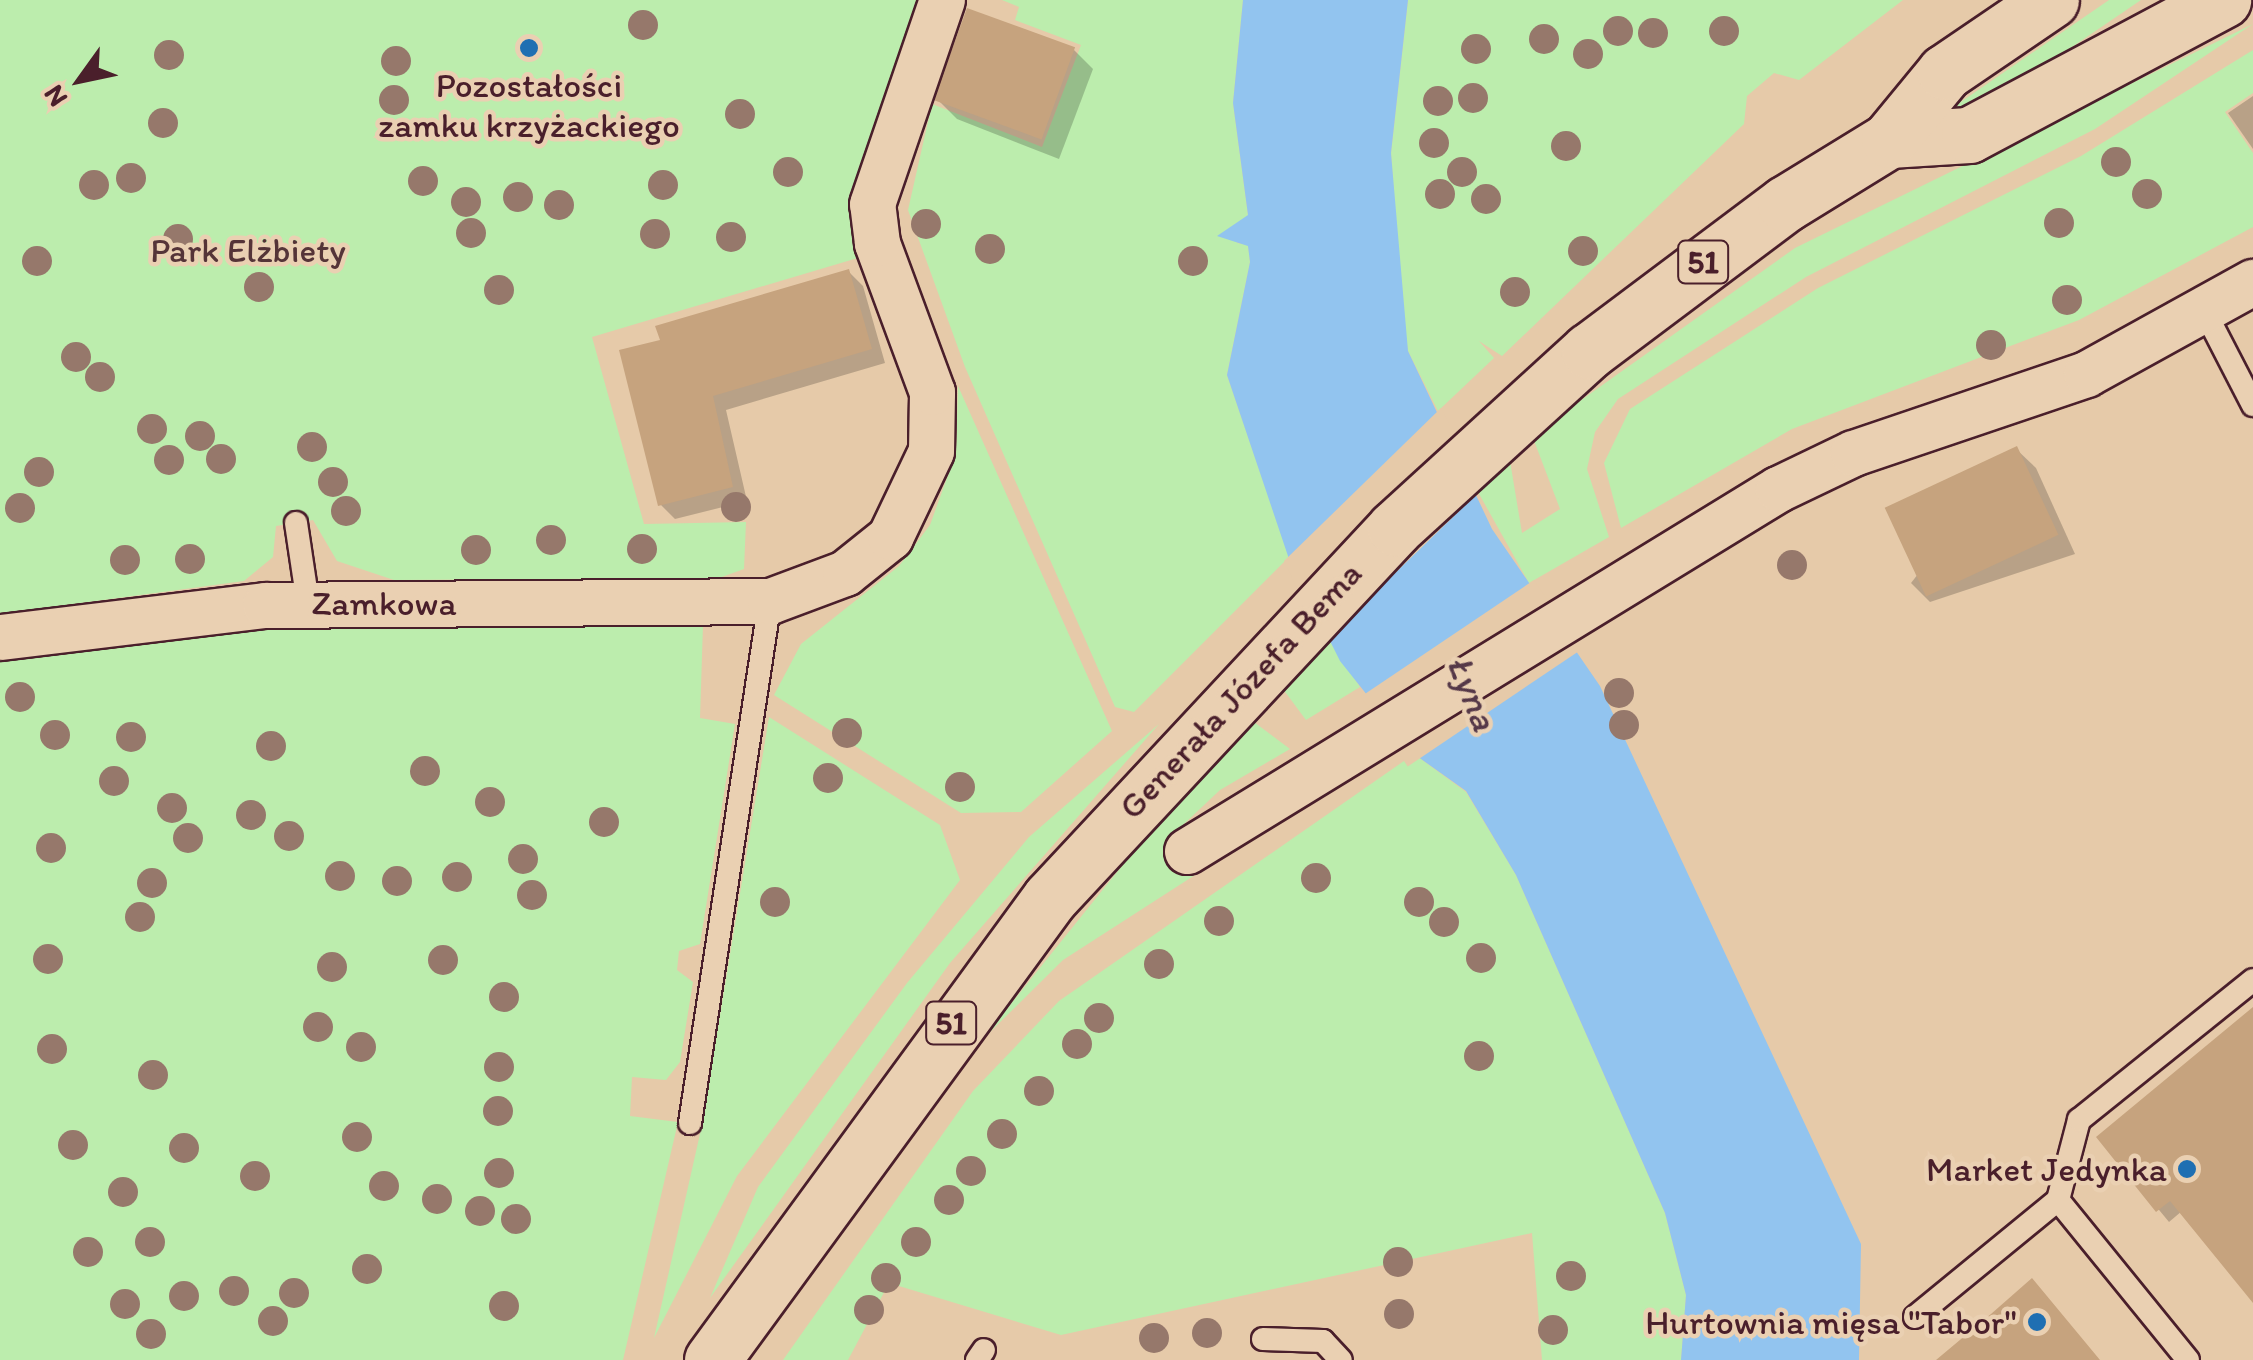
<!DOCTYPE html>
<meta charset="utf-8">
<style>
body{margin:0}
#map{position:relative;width:2253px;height:1360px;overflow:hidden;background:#e6caa9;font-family:Itim,sans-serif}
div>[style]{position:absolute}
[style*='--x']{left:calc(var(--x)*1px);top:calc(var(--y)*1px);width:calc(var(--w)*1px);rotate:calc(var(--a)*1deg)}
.green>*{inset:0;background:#bcedad}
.water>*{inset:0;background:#92c4ef}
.pier>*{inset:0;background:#e6caa9;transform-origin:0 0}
.shadow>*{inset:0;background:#0003}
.building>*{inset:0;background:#c6a37e;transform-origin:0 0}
.roads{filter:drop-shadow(2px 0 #4a1f2b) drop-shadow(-2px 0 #4a1f2b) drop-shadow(0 2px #4a1f2b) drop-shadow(0 -2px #4a1f2b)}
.lane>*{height:22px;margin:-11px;padding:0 11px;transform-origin:11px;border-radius:11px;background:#ead0b2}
.street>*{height:45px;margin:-22.5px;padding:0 22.5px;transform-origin:22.5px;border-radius:22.5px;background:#ead0b2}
.primary>*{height:55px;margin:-27.5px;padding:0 27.5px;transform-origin:27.5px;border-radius:27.5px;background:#ead0b2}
.trees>*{width:30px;height:30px;margin:-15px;border-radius:50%;background:#96786b}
.dots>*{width:28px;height:28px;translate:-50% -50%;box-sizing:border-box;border:5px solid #ead0b2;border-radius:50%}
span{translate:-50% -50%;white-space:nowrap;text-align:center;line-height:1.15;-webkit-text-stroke:9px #ead0b2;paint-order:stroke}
.shield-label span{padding:2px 8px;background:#ead0b2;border:2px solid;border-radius:8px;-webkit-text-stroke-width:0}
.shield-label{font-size:32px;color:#4a1f2b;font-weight:700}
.poi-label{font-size:35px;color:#4a1f2b}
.right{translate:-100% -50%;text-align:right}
.park-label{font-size:35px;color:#553438}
.street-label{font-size:35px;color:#4a1f2b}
.water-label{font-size:38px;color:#553848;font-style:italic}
.north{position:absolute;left:30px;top:30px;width:100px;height:100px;-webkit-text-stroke:8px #ead0b2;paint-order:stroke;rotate:237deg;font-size:28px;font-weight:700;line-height:40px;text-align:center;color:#4a1f2b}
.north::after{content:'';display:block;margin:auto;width:35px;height:45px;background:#4a1f2b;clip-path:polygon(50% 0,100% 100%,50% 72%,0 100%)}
</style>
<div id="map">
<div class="green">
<i style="clip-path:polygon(0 0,925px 0,861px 257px,592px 337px,644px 524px,746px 522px,744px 569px,719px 578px,394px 580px,337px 561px,313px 520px,276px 526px,273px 557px,244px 581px,0 614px)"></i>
<i style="clip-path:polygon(1002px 0,1243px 0,1233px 103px,1248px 215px,1237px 243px,1248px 245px,1250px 262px,1227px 375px,1289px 557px,1134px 712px,1115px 707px,965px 367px,908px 210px,932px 104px,1042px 147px,1081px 45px,1015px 20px,1019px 7px)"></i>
<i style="clip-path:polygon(1408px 0,1903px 0,1799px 80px,1774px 73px,1747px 96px,1744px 124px,1502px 356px,1479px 341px,1494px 358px,1438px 411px,1408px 351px,1402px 310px,1391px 153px)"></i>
<i style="clip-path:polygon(2109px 0,2141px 0,2047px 64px,1936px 119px)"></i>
<i style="clip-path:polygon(2253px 24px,2095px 129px,1806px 277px,1618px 399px,1595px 432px,1587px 469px,1609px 537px,1529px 583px,1478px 492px,1510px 461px,1522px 533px,1560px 509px,1533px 438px,1549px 423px,1795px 248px)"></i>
<i style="clip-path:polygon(2253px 50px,2253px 93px,2225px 112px,2253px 153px,2253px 227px,2079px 320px,1792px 429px,1621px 528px,1604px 463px,1630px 409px,1818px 288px,2081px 156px)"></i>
<i style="clip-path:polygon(958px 386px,1112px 731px,1021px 812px,961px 813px,774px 695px,801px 644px,899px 566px,930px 525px,956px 453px)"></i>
<i style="clip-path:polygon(703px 625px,700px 718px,735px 724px,700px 944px,679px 951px,677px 970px,693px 982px,680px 1062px,666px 1080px,632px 1077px,630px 1116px,678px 1122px,623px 1360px,0 1360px,0 660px,271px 628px)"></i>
<i style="clip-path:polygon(1328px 638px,1360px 687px,1306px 720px,1280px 685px)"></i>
<i style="clip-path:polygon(769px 717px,940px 825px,960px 880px,737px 1176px,654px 1338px,702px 1125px)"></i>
<i style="clip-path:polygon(1254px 722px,1290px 749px,1220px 790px,1168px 839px,1195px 875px,1063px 960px,981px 1041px,1142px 841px)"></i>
<i style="clip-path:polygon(1159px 724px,950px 963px,710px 1298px,758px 1187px,907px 983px,1029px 837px)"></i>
<i style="clip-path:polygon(1414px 754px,1466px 792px,1516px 875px,1665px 1213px,1686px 1295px,1681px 1360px,1542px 1360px,1532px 1233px,1061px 1335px,889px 1283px,848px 1360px,783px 1360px,973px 1091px,1059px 1001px)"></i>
</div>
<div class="water">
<i style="clip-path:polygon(1243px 0,1408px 0,1391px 153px,1408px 351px,1492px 529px,1600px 686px,1861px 1244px,1859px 1360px,1681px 1360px,1686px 1295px,1665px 1213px,1516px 875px,1466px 791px,1414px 754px,1340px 661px,1289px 559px,1227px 375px,1250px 262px,1248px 246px,1217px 236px,1248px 215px,1233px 103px)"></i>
</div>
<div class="pier">
<i style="clip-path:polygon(1441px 408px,1482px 489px,1324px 642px,1284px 561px)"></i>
<i style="left:1534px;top:580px;width:84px;height:209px;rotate:56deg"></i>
</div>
<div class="shadow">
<i style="clip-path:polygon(1074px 50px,1093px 69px,1059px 159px,957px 119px,938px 100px)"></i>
<i style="clip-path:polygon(2253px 96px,2253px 149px,2228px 113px)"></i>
<i style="clip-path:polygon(848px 271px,863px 286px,885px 363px,726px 410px,747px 501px,675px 519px,661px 505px,663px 341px)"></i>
<i style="clip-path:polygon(2016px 449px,2036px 468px,2075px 554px,1930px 602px,1911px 583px)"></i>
<i style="clip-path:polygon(2253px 1013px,2253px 1299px,2182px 1211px,2169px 1222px,2099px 1137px)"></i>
</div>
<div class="building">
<i style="left:967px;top:8px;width:115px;height:98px;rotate:20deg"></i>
<i style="clip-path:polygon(849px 269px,872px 349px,713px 396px,733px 487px,658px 506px,619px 350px,660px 340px,655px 326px)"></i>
<i style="left:2017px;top:446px;width:98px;height:146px;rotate:65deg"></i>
<i style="clip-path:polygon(2253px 1007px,2253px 1303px,2170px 1201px,2156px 1212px,2096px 1137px)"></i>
<i style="clip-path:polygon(2032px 1278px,2100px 1360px,1936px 1360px,1991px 1314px)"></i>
</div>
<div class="roads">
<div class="lane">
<i style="--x:2204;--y:310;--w:107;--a:62.7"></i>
<i style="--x:296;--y:523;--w:81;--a:81.5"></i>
<i style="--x:690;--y:1123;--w:528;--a:-81.29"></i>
<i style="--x:2058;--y:1200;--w:83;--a:-75.3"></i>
<i style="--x:2079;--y:1120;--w:223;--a:-38.8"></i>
<i style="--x:1915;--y:1317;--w:185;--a:-39.3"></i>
<i style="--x:2058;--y:1200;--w:206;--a:50.9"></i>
<i style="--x:1263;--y:1339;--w:60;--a:1.9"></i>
<i style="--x:1323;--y:1341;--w:26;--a:47"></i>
<i style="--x:977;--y:1360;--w:12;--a:-55"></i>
</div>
<div class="street">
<i style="--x:0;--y:637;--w:267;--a:-6.9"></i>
<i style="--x:265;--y:605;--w:505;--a:-0.45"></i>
<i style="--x:770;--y:601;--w:80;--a:-20.5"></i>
<i style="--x:845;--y:573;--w:58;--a:-38.7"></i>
<i style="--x:890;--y:537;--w:95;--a:-64.5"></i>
<i style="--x:931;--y:451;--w:59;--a:-89"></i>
<i style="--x:932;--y:392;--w:159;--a:-110.3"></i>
<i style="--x:877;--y:243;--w:39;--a:-97"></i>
<i style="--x:872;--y:204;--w:216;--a:-71.1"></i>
<i style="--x:1187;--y:851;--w:693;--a:-31.49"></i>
<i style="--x:1778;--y:489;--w:83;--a:-25.6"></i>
<i style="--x:1853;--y:453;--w:246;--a:-18.7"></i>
<i style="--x:2086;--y:374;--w:191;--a:-28.9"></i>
</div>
<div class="primary">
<i style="--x:1889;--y:140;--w:80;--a:-3.6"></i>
<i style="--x:1969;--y:135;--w:288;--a:-28"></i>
<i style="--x:712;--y:1360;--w:572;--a:-53.81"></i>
<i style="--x:1050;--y:898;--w:506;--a:-47"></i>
<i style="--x:1395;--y:528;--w:263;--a:-42.4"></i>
<i style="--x:1589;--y:351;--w:245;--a:-36.9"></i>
<i style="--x:1785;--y:204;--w:122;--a:-31.6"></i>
<i style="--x:1889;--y:140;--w:88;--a:-50.5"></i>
<i style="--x:1945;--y:72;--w:128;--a:-34.2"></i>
</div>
</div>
<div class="trees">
<i style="left:643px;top:25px"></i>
<i style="left:1618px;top:31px"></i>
<i style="left:1724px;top:31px"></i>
<i style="left:1653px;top:33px"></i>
<i style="left:1544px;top:39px"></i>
<i style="left:1476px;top:49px"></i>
<i style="left:1588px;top:54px"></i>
<i style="left:169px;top:55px"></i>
<i style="left:396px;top:61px"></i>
<i style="left:1473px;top:98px"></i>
<i style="left:394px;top:100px"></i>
<i style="left:1438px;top:101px"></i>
<i style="left:740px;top:114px"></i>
<i style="left:163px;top:123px"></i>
<i style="left:1434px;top:143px"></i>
<i style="left:1566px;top:146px"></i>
<i style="left:2116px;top:162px"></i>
<i style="left:788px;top:172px"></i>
<i style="left:1462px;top:172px"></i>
<i style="left:131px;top:178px"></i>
<i style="left:423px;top:181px"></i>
<i style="left:94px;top:185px"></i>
<i style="left:663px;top:185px"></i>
<i style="left:1440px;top:194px"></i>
<i style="left:2147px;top:194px"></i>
<i style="left:518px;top:197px"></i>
<i style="left:1486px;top:199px"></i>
<i style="left:466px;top:202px"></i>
<i style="left:559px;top:205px"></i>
<i style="left:2059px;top:223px"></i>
<i style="left:926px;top:224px"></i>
<i style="left:471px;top:233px"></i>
<i style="left:655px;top:234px"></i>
<i style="left:731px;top:237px"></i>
<i style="left:178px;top:239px"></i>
<i style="left:990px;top:249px"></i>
<i style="left:1583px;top:251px"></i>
<i style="left:37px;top:261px"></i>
<i style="left:1193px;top:261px"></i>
<i style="left:259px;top:287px"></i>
<i style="left:499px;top:290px"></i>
<i style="left:1515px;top:292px"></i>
<i style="left:2067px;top:300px"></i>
<i style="left:1991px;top:345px"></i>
<i style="left:76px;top:357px"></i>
<i style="left:100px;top:377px"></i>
<i style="left:152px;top:429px"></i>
<i style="left:200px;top:436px"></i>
<i style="left:312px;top:447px"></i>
<i style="left:221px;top:459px"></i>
<i style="left:169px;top:460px"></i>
<i style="left:39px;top:472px"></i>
<i style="left:333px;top:482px"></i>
<i style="left:736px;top:507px"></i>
<i style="left:20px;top:508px"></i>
<i style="left:346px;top:511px"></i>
<i style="left:551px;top:540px"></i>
<i style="left:642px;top:549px"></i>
<i style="left:476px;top:550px"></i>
<i style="left:190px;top:559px"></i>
<i style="left:125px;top:560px"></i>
<i style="left:1792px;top:565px"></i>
<i style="left:1619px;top:693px"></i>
<i style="left:20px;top:697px"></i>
<i style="left:1624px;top:725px"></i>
<i style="left:847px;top:733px"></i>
<i style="left:55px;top:735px"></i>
<i style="left:131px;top:737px"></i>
<i style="left:271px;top:746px"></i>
<i style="left:425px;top:771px"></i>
<i style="left:828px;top:778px"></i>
<i style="left:114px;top:781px"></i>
<i style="left:960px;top:787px"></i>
<i style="left:490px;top:802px"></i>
<i style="left:172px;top:808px"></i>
<i style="left:251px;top:815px"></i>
<i style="left:604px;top:822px"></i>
<i style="left:289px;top:836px"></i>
<i style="left:188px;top:838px"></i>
<i style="left:51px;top:848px"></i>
<i style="left:523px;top:859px"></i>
<i style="left:340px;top:876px"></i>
<i style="left:457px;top:877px"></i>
<i style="left:1316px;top:878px"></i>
<i style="left:397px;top:881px"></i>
<i style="left:152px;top:883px"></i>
<i style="left:532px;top:895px"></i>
<i style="left:775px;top:902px"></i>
<i style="left:1419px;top:902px"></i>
<i style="left:140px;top:917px"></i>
<i style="left:1219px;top:921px"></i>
<i style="left:1444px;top:922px"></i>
<i style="left:1481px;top:958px"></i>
<i style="left:48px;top:959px"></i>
<i style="left:443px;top:960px"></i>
<i style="left:1159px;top:964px"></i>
<i style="left:332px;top:967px"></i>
<i style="left:504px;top:997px"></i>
<i style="left:1099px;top:1018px"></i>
<i style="left:318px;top:1027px"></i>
<i style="left:1077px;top:1044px"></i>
<i style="left:361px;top:1047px"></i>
<i style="left:52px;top:1049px"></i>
<i style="left:1479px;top:1056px"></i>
<i style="left:499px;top:1067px"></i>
<i style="left:153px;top:1075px"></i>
<i style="left:1039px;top:1091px"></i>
<i style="left:498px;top:1111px"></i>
<i style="left:1002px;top:1134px"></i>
<i style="left:357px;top:1137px"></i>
<i style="left:73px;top:1145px"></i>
<i style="left:184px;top:1148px"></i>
<i style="left:971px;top:1171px"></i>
<i style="left:499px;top:1173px"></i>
<i style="left:255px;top:1176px"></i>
<i style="left:384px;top:1186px"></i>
<i style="left:123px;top:1192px"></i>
<i style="left:437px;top:1199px"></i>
<i style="left:949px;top:1200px"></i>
<i style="left:480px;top:1211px"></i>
<i style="left:516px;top:1219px"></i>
<i style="left:150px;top:1242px"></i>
<i style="left:916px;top:1242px"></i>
<i style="left:88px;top:1252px"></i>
<i style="left:1398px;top:1262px"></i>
<i style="left:367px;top:1269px"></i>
<i style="left:1571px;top:1276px"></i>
<i style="left:886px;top:1278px"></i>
<i style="left:234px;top:1291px"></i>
<i style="left:294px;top:1293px"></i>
<i style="left:184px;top:1296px"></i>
<i style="left:125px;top:1304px"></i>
<i style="left:504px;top:1306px"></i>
<i style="left:869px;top:1310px"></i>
<i style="left:1399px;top:1314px"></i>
<i style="left:273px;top:1321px"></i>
<i style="left:1553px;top:1330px"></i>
<i style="left:1207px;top:1333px"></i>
<i style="left:151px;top:1334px"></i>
<i style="left:1154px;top:1338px"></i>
</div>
<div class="dots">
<i style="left:529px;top:48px;background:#1f6fb2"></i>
<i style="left:2187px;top:1169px;background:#1f6fb2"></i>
<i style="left:2037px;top:1322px;background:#1f6fb2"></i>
</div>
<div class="shield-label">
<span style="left:1703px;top:262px">51</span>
<span style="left:951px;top:1023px">51</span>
</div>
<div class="poi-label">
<span style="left:529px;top:105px">Pozostałości<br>zamku krzyżackiego</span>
<span class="right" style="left:2167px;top:1169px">Market Jedynka</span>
<span class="right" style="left:2017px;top:1322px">Hurtownia mięsa "Tabor"</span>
</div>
<div class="park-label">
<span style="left:248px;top:250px">Park Elżbiety</span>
</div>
<div class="street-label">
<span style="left:384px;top:603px">Zamkowa</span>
<span style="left:1240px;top:690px;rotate:-47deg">Generała Józefa Bema</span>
</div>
<div class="water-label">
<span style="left:1472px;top:693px;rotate:68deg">Łyna</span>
</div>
<div class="north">N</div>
</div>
